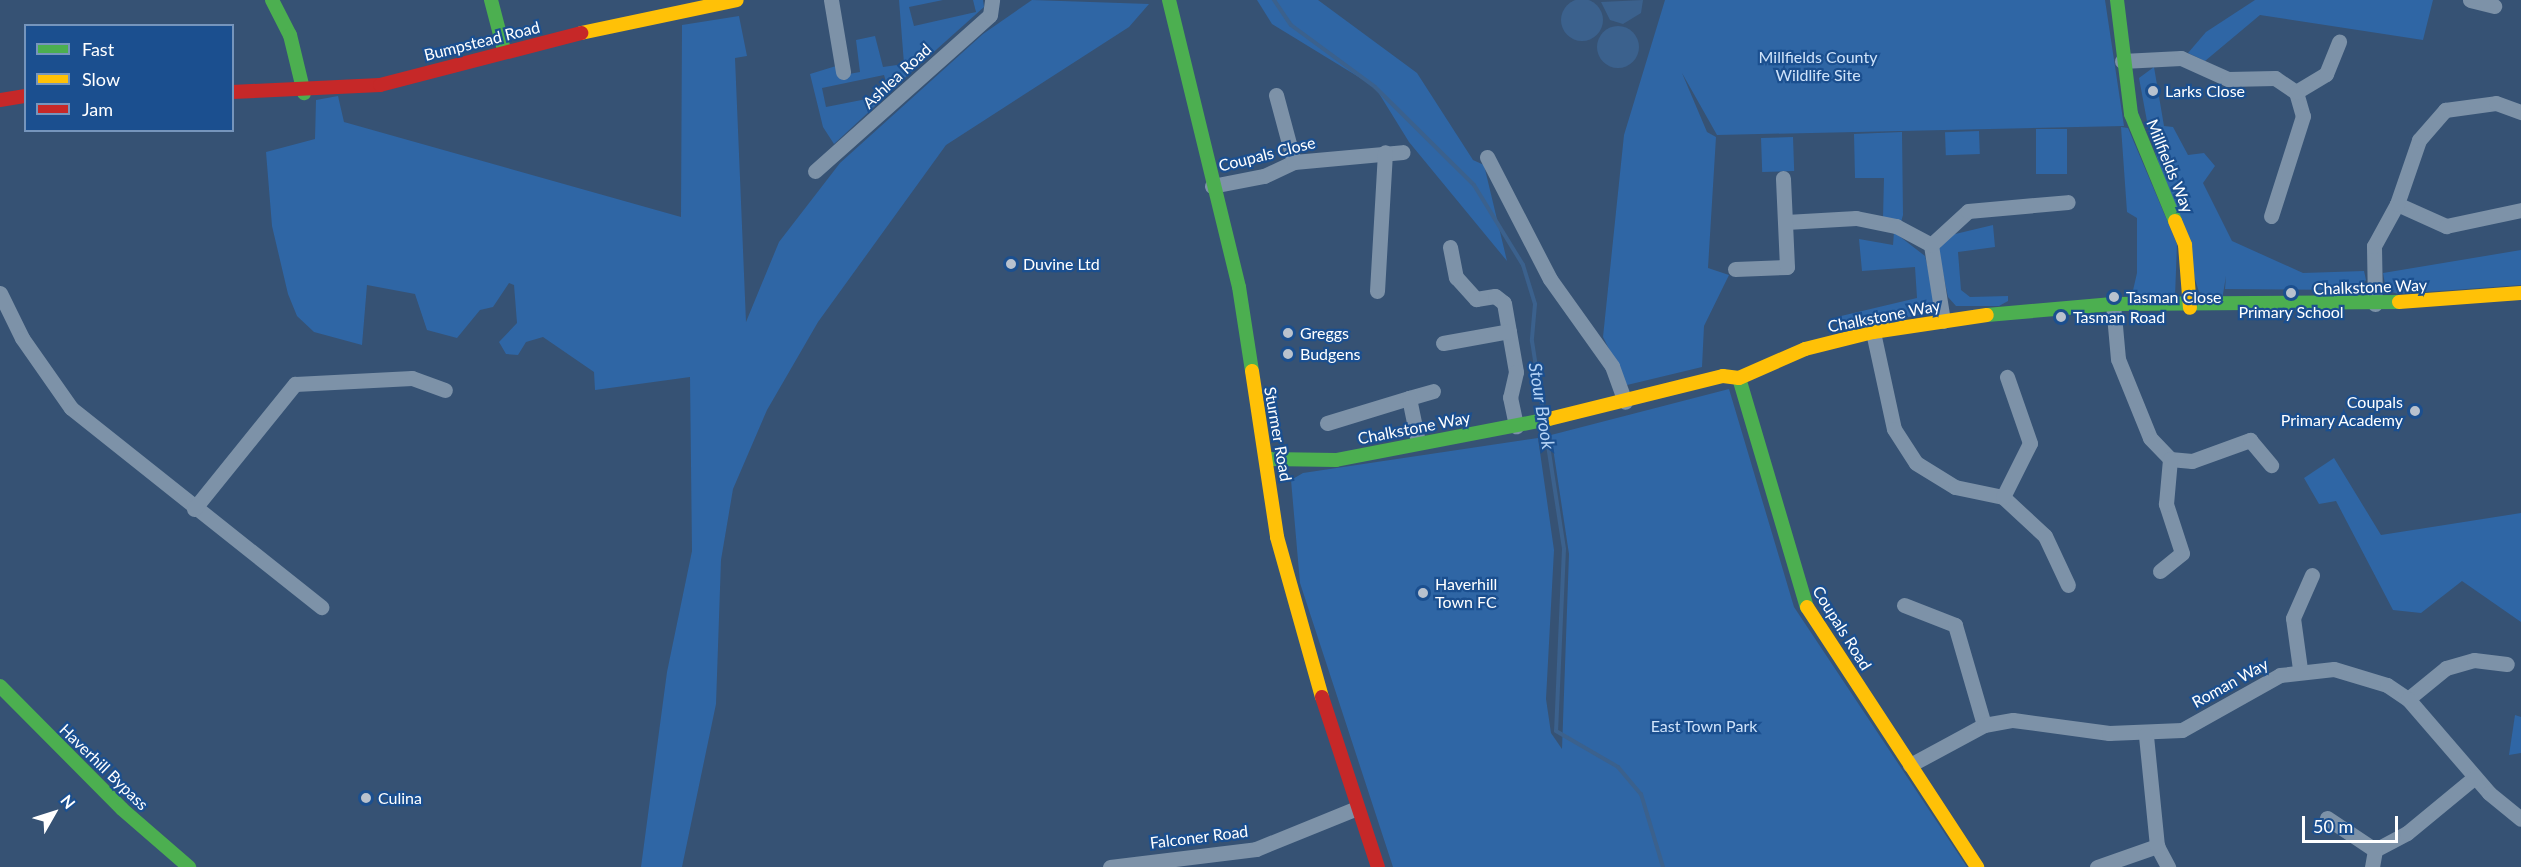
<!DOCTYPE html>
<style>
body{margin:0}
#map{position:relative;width:2521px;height:867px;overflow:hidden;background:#365274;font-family:Lato,sans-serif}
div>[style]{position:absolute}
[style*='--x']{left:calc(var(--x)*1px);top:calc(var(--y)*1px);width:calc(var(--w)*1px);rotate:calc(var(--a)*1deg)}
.green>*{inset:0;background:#2f66a5;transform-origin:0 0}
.water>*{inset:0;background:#3b618d}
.round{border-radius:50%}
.stream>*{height:4px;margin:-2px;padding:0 2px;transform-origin:2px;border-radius:2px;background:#3b618d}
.street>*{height:15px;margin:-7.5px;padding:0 7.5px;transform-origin:7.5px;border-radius:7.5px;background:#7d92a8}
.fast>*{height:14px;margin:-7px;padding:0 7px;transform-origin:7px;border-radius:7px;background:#4caf50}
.slow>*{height:14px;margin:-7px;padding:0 7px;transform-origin:7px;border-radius:7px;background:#ffc107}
.jam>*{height:14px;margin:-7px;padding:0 7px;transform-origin:7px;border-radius:7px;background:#c62828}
.dots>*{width:16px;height:16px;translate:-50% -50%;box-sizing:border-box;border:3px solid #1b4f8f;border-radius:50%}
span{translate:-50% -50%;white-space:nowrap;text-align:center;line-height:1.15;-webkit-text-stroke:4.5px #1b4f8f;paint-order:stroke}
.street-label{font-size:16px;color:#fff}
.park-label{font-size:16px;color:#cfe3fa}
.poi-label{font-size:16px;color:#fff}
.left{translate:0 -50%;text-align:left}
.right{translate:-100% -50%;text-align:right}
.water-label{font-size:18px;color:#b5d3f5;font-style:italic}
.legend{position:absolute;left:24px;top:24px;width:210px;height:108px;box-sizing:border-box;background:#1b4f8f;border:2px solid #7695bc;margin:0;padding:8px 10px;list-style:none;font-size:18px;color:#fff}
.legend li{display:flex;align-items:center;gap:12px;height:30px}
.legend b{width:30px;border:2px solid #7695bc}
.north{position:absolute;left:24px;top:783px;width:60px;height:60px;-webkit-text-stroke:4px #1b4f8f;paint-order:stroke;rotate:51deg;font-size:16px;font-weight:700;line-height:24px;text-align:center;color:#fff}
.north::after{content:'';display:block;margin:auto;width:21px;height:27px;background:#fff;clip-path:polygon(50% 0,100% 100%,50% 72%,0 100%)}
.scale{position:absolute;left:2302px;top:816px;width:96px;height:27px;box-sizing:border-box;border:3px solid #fff;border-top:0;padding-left:8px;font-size:18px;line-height:21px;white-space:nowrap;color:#fff;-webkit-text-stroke:4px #1b4f8f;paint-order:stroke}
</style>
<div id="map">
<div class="green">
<i style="clip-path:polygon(899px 0,943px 0,909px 7px,914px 26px,976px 12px,973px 0,983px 0,984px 7px,889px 92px,884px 75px,822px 88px,826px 107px,887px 95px,834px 144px,823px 127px,810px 74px,836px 66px,838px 76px,860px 72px,856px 40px,875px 36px,883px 67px,904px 64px)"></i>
<i style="clip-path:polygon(1032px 0,1149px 4px,1129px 27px,946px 145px,818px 322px,767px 410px,733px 489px,721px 560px,716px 704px,682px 867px,641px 867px,667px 672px,692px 551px,690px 377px,595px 390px,594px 372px,543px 337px,526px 342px,518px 355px,506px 354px,499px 342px,517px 323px,514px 285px,509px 283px,493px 307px,480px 310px,457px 338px,427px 330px,415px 294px,367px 285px,362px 345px,314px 332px,297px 316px,288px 294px,272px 226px,266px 152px,315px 139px,316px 100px,338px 96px,344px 122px,681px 217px,682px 25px,739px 16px,747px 56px,735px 58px,746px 322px,779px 242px,840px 163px,983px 34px)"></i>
<i style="clip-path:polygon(1257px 0,1318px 0,1417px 73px,1473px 160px,1484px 165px,1507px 261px,1409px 142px,1375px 87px,1272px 24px)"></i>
<i style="clip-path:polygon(1665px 0,2105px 0,2124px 126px,1717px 135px,1682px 73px,1707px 132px,1716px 137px,1708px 268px,1729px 275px,1704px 326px,1702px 367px,1627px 385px,1603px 337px,1624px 135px)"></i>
<i style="clip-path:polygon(2255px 0,2433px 0,2423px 40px,2260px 15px,2205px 61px,2188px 53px,2206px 32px)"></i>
<i style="clip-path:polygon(2154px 67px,2164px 126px,2173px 127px,2188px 155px,2204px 153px,2215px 166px,2203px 183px,2232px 241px,2303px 273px,2364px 271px,2366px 280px,2357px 290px,2225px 289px,2226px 276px,2222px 300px,2199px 292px,2149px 132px,2139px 78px)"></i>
<i style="clip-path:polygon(2121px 127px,2128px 128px,2177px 244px,2175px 297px,2131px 299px,2137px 273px,2137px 218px,2127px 212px)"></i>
<i style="left:2067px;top:129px;width:45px;height:31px;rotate:90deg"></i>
<i style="left:1979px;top:131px;width:23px;height:34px;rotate:88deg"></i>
<i style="clip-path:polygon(1902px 132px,1903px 215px,1901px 222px,1883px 218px,1884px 178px,1855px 178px,1854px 134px)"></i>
<i style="left:1793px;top:137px;width:34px;height:32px;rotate:88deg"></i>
<i style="clip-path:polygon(1993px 225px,1995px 247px,1958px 252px,1961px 290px,1970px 297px,2008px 296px,2008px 301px,1999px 306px,1956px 306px,1948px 297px,1938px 250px,1951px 235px)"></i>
<i style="clip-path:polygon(1894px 232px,1925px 256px,1936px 301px,1928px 313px,1843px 331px,1841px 316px,1917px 298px,1915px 267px,1862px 271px,1859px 239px,1893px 245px)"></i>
<i style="clip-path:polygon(2521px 250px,2521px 285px,2398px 294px,2386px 290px,2383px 273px)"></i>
<i style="clip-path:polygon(1729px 389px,1794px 607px,1967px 867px,1393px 867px,1300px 583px,1291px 480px,1303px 473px,1538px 438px,1554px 550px,1546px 699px,1551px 733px,1562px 749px,1569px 554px,1551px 435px)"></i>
<i style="clip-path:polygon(2334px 458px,2381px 535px,2521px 513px,2521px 622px,2462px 581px,2421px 613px,2393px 610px,2336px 501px,2319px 504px,2304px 478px)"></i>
<i style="clip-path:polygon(2515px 715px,2521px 717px,2521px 753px,2509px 755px)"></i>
</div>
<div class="water">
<i class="round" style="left:1561px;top:-1px;width:42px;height:42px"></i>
<i style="clip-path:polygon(1643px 0,1641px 13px,1623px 24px,1610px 20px,1601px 2px)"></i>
<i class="round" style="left:1597px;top:26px;width:42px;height:42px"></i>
</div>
<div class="stream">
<i style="--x:1274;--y:0;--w:30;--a:56"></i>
<i style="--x:1291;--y:25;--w:104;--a:36.4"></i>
<i style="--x:1375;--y:87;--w:139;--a:44.7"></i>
<i style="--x:1474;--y:185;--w:94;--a:58.5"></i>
<i style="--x:1523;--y:265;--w:41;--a:72.9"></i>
<i style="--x:1535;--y:304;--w:37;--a:95"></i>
<i style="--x:1532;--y:341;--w:72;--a:81.2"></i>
<i style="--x:1545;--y:426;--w:124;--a:81.2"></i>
<i style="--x:1564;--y:549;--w:182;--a:92.5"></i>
<i style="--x:1556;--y:731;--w:72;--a:30.1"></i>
<i style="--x:1618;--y:767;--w:35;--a:50"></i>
<i style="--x:1641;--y:794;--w:76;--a:73.2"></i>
</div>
<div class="street">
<i style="--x:831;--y:0;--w:73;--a:80.5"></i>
<i style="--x:2470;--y:0;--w:25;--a:14"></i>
<i style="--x:2122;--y:61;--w:59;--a:-2.9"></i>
<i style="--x:2181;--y:58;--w:51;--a:24.1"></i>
<i style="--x:2228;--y:79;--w:47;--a:-1.2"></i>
<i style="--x:2275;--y:78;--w:25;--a:34"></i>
<i style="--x:2296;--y:92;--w:25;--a:74"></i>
<i style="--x:2303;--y:116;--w:105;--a:107.7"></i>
<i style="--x:2296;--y:92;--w:35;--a:-31"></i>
<i style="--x:2326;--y:74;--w:35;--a:-68"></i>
<i style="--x:1276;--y:95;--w:69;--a:75"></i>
<i style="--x:1487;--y:157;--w:137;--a:62.7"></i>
<i style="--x:1550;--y:279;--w:107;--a:54.5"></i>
<i style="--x:1612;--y:366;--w:38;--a:70"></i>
<i style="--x:815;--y:171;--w:234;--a:-41.7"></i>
<i style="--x:990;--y:15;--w:15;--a:-82"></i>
<i style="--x:1212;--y:186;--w:53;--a:-10.9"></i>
<i style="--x:1264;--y:176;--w:33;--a:-25"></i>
<i style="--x:1294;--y:162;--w:109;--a:-5.2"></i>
<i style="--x:2397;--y:204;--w:54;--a:24.2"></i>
<i style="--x:2446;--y:226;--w:77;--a:-12"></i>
<i style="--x:1786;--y:222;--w:70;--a:-3.3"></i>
<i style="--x:1856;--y:218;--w:41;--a:11.3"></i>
<i style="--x:1896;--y:226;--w:40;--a:28"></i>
<i style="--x:1450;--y:247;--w:31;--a:79"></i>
<i style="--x:1456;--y:277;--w:30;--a:48"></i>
<i style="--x:1476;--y:299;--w:19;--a:-9"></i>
<i style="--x:1495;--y:296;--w:11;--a:38"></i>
<i style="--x:1504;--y:303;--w:70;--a:80.1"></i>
<i style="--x:1516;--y:372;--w:26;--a:103"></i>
<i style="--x:1510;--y:397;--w:30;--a:78"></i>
<i style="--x:1735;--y:269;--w:52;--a:-2.2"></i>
<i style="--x:1787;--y:267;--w:89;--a:-92.6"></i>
<i style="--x:1377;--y:291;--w:139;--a:-86.7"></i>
<i style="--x:0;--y:293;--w:50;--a:63.9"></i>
<i style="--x:22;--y:338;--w:85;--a:55"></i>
<i style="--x:71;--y:408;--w:320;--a:38.5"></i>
<i style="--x:2113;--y:304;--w:55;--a:84.8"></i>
<i style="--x:2118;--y:359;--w:85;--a:67.9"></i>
<i style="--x:2150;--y:438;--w:29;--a:46"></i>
<i style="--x:2170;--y:459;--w:22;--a:5"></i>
<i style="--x:2192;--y:461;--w:62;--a:-19.9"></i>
<i style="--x:2250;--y:440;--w:33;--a:50"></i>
<i style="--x:2375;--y:304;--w:58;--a:-91"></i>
<i style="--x:2374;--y:246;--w:48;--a:-61.3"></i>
<i style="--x:2397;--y:204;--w:68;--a:-71"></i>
<i style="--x:2419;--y:140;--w:40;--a:-49"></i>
<i style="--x:2445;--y:110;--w:51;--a:-7.8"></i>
<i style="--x:2496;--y:103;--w:27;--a:20"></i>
<i style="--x:1943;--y:321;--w:77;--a:-99"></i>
<i style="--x:1931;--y:245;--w:50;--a:-42.6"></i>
<i style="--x:1968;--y:211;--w:100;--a:-5.1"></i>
<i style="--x:1873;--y:332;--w:99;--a:77.8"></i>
<i style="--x:1894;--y:429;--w:40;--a:57.1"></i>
<i style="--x:1916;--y:463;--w:46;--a:31.6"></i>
<i style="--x:1955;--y:487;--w:49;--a:11.8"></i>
<i style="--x:2003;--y:497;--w:57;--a:42.9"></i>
<i style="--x:2045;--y:536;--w:54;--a:64.9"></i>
<i style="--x:1443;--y:343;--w:67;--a:-10.3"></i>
<i style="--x:1409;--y:398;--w:25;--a:-16"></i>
<i style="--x:1327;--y:423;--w:86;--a:-17"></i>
<i style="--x:1409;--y:398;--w:45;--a:78.4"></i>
<i style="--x:2003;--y:497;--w:60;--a:-63.4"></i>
<i style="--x:2030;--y:443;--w:70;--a:-109.2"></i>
<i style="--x:194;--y:509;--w:161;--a:-51.1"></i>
<i style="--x:295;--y:384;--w:117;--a:-2.9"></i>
<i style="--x:412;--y:378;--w:35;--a:20"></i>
<i style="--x:2160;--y:571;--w:28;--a:-39"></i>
<i style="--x:2182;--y:553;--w:52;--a:-108.1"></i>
<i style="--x:2166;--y:504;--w:45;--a:-84.9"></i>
<i style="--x:1904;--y:605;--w:55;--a:21.4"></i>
<i style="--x:1955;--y:625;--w:104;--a:73.8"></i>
<i style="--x:2300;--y:669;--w:51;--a:-97.8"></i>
<i style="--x:2293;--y:618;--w:47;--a:-66.2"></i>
<i style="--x:2408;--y:699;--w:49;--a:-39.2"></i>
<i style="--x:2446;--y:668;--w:29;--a:-16"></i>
<i style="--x:2474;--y:660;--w:33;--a:7"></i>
<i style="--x:1910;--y:765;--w:84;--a:-28.4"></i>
<i style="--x:1984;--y:725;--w:29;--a:-10"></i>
<i style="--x:2013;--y:720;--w:97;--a:7.7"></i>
<i style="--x:2109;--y:733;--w:73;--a:-2.4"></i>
<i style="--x:2182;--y:730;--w:112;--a:-29.3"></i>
<i style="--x:2280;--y:675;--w:54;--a:-6.3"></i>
<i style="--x:2334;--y:669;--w:55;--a:16.8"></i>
<i style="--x:2387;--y:685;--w:25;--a:34"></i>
<i style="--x:2408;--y:699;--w:124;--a:49.2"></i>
<i style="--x:2489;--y:793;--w:41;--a:39.1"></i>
<i style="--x:2327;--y:818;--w:58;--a:33.7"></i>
<i style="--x:2375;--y:850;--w:36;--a:-28"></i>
<i style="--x:2407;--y:833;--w:88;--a:-39.5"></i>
<i style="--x:2157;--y:846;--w:24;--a:62"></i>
<i style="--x:1110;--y:867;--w:147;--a:-7"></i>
<i style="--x:1256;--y:849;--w:109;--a:-22.1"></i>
<i style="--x:2097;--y:867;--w:64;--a:-19.3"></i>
<i style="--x:2157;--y:846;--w:112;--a:-95.7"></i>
<i style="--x:2372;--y:867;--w:17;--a:-80"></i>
</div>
<div class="fast">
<i style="--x:272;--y:0;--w:39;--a:63"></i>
<i style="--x:290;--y:35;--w:60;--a:76.4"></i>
<i style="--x:491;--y:0;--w:52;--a:75.4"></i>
<i style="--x:1169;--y:0;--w:295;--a:76.3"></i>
<i style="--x:1239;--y:287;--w:85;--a:81.2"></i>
<i style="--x:2117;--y:0;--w:115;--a:83"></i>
<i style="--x:2131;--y:114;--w:116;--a:67.6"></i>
<i style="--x:1987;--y:315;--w:126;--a:-5"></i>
<i style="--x:2113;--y:304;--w:286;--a:-0.4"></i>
<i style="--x:1739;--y:378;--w:239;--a:73.5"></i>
<i style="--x:1267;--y:459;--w:69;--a:0.8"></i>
<i style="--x:1336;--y:460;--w:217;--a:-10.9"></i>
<i style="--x:0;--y:686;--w:173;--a:45.2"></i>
<i style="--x:122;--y:809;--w:89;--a:40.9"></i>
</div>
<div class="slow">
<i style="--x:581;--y:33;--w:159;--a:-11.9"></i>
<i style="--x:2175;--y:221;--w:26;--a:67"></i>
<i style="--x:2185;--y:245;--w:63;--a:85.5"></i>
<i style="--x:2399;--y:302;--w:122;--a:-4.2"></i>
<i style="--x:1252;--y:371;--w:168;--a:81.4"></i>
<i style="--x:1277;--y:537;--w:166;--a:74.3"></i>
<i style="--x:1549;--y:419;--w:179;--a:-13.9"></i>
<i style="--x:1723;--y:376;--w:16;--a:7"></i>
<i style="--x:1739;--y:378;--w:72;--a:-23.7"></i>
<i style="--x:1805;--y:349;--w:70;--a:-14"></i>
<i style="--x:1873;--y:332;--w:115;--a:-8.5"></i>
<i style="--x:1807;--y:607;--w:311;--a:56.8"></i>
</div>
<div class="jam">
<i style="--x:232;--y:92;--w:148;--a:-2.7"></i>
<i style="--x:380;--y:85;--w:208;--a:-14.5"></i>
<i style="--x:0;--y:100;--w:26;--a:-9"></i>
<i style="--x:1322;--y:697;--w:179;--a:71.8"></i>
</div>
<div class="dots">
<i style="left:2153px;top:91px;background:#b9c2ce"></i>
<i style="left:1011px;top:264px;background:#b9c2ce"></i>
<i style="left:2291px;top:293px;background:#b9c2ce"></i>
<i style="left:2114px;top:297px;background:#b9c2ce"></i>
<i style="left:2061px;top:317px;background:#b9c2ce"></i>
<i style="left:1288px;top:333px;background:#b9c2ce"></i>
<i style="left:1288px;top:354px;background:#b9c2ce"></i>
<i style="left:2415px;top:411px;background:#b9c2ce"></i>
<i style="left:1423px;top:593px;background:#b9c2ce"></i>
<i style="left:366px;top:798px;background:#b9c2ce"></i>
</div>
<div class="street-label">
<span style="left:482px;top:41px;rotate:-14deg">Bumpstead Road</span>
<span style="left:897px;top:76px;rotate:-43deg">Ashlea Road</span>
<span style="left:1267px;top:154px;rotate:-14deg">Coupals Close</span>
<span style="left:2170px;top:166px;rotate:68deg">Millfields Way</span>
<span style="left:2370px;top:287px;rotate:-2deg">Chalkstone Way</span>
<span style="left:1884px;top:316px;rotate:-11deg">Chalkstone Way</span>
<span style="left:1414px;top:428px;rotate:-11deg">Chalkstone Way</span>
<span style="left:1278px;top:434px;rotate:80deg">Sturmer Road</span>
<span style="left:1842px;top:628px;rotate:58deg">Coupals Road</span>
<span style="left:2230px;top:683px;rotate:-29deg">Roman Way</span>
<span style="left:104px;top:767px;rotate:44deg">Haverhill Bypass</span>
<span style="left:1199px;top:837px;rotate:-7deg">Falconer Road</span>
</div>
<div class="park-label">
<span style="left:1818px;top:66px">Millfields County<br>Wildlife Site</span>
<span style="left:1704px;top:726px">East Town Park</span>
</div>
<div class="poi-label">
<span class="left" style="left:2165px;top:91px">Larks Close</span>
<span class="left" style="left:1023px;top:264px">Duvine Ltd</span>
<span class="left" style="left:2126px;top:297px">Tasman Close</span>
<span style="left:2291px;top:312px">Primary School</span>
<span class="left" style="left:2073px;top:317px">Tasman Road</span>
<span class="left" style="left:1300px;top:333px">Greggs</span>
<span class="left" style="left:1300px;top:354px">Budgens</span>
<span class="right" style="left:2403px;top:411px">Coupals<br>Primary Academy</span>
<span class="left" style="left:1435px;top:593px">Haverhill<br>Town FC</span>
<span class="left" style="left:378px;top:798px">Culina</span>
</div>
<div class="water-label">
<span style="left:1542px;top:406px;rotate:81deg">Stour Brook</span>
</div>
<ul class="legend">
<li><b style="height:8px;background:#4caf50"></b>Fast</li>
<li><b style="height:8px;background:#ffc107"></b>Slow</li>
<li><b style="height:8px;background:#c62828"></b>Jam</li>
</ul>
<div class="north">N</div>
<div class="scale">50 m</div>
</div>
